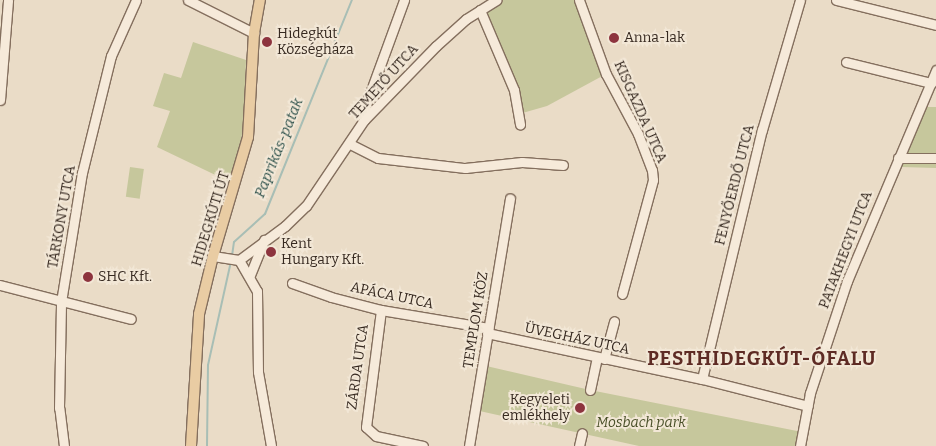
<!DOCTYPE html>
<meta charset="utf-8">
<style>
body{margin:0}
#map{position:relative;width:936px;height:446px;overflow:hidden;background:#eadcc7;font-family:Bitter,serif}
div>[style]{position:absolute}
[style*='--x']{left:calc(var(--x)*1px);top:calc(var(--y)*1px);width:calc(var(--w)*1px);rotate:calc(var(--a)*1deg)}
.green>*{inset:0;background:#c6c79c;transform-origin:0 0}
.stream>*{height:2px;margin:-1px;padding:0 1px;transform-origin:1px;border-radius:1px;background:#a8beb5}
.roads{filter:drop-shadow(1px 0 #846f5e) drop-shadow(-1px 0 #846f5e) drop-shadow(0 1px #846f5e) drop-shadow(0 -1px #846f5e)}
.minor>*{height:9px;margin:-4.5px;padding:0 4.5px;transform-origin:4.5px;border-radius:4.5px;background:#f6eada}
.major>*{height:10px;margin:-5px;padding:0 5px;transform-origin:5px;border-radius:5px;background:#e9cca3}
.dots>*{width:14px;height:14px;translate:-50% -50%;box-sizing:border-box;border:2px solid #f2e7d6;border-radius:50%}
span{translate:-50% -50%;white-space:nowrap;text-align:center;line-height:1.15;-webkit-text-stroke:4px #f2e7d6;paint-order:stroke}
.poi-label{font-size:14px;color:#362920}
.left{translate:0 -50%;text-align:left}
.right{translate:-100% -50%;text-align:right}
.street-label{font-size:14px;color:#362920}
.park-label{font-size:14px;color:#4a5029;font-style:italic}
.water-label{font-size:15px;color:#31544e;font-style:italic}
.district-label{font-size:19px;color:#5e2b24;font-weight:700;letter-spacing:1px}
</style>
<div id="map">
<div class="green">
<i style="clip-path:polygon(497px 0,579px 0,606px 74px,547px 106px,519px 114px,480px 10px)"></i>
<i style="clip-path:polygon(193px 42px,246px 60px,244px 123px,237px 163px,230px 182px,157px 147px,170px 111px,153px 106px,164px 73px,181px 78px)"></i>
<i style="clip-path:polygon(926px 107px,936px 107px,936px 168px,901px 167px)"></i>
<i style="left:130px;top:167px;width:14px;height:30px;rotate:8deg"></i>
<i style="clip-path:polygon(482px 365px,590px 390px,802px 432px,800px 446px,639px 446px,475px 410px)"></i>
</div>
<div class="stream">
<i style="--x:232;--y:256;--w:14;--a:-82"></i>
<i style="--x:234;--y:242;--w:42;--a:-42.1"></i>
<i style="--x:265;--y:214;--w:231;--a:-67.9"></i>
<i style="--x:207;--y:446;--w:81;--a:-89.3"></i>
<i style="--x:208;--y:365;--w:107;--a:-77.5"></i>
</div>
<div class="roads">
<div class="minor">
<i style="--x:188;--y:0;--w:74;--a:26.6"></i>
<i style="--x:579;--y:0;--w:79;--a:70"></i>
<i style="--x:606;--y:74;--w:68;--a:61.9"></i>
<i style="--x:638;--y:134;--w:39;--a:69"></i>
<i style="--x:652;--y:170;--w:10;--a:84"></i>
<i style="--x:653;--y:180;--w:118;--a:105.2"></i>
<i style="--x:836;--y:0;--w:103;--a:14"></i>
<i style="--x:480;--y:10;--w:87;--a:67"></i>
<i style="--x:514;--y:90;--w:35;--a:80"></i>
<i style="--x:846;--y:62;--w:88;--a:13.9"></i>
<i style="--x:0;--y:100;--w:100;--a:-85.4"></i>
<i style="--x:364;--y:120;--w:16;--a:-83"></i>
<i style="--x:366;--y:104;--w:111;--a:-69.9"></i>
<i style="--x:350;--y:144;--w:31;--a:27"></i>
<i style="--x:378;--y:158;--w:88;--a:6.6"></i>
<i style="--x:465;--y:168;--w:57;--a:-6"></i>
<i style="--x:522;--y:162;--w:41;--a:4.2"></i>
<i style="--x:898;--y:158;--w:38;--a:0"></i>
<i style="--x:213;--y:256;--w:26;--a:9"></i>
<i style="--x:239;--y:260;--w:57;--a:-36.5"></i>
<i style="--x:285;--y:226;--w:29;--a:-44"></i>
<i style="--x:306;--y:206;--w:104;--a:-56"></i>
<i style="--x:364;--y:120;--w:103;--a:-45.8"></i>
<i style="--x:436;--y:46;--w:40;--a:-42"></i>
<i style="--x:466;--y:19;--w:36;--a:-32"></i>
<i style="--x:239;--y:260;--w:36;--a:60"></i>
<i style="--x:257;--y:291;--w:81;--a:89.3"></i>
<i style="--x:258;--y:372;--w:75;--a:80"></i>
<i style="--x:250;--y:275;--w:38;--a:-68"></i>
<i style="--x:292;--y:283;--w:41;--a:19.7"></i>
<i style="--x:331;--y:297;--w:52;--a:14.6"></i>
<i style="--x:381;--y:310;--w:109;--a:9.5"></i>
<i style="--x:0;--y:285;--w:135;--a:14.5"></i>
<i style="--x:381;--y:310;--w:118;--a:97.3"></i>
<i style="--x:366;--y:427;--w:13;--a:42"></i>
<i style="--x:376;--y:436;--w:48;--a:12"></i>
<i style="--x:487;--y:333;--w:220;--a:12.1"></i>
<i style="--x:702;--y:379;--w:109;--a:14.3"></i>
<i style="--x:604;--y:359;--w:39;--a:-75"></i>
<i style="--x:702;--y:379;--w:256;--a:-76.5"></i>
<i style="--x:762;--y:130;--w:135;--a:-73.7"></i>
<i style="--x:590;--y:390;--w:33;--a:-78"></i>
<i style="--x:64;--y:446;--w:38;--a:-97"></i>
<i style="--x:59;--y:408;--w:106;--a:-88.9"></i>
<i style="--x:61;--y:302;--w:131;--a:-80.8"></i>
<i style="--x:82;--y:173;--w:121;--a:-76.1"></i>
<i style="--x:111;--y:56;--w:61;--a:-65.9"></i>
<i style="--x:469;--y:446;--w:251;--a:-80.6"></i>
<i style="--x:579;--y:446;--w:13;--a:-77"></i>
<i style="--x:800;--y:446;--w:54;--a:-79.3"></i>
<i style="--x:810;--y:393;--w:118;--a:-71.7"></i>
<i style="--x:847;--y:281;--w:229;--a:-67.1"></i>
</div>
<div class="major">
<i style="--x:191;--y:446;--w:132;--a:-86.5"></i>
<i style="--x:199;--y:314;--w:60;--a:-76.4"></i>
<i style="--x:213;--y:256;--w:124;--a:-73.6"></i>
<i style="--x:248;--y:137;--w:104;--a:-86.7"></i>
<i style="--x:254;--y:33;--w:34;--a:-80"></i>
</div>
</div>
<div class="dots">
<i style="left:614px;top:38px;background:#8d343e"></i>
<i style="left:267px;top:42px;background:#8d343e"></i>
<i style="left:271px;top:252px;background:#8d343e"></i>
<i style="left:88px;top:277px;background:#8d343e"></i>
<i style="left:580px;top:408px;background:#8d343e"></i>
</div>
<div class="poi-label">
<span class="left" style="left:277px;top:42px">Hidegkút<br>Községháza</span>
<span class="left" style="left:624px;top:38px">Anna-lak</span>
<span class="left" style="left:281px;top:252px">Kent<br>Hungary Kft.</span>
<span class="left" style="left:98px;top:277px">SHC Kft.</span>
<span class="right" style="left:570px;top:408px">Kegyeleti<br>emlékhely</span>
</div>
<div class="street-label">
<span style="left:384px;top:82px;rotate:-48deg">TEMETŐ UTCA</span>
<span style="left:640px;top:112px;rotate:66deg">KISGAZDA UTCA</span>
<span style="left:735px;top:185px;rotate:-76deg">FENYŐERDŐ UTCA</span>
<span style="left:62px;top:217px;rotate:-80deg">TÁRKONY UTCA</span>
<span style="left:211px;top:219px;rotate:-73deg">HIDEGKÚTI ÚT</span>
<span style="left:846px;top:250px;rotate:-69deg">PATAKHEGYI UTCA</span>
<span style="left:392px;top:296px;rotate:12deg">APÁCA UTCA</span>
<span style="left:476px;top:320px;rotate:-81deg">TEMPLOM KÖZ</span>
<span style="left:577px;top:339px;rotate:12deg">ÜVEGHÁZ UTCA</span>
<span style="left:358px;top:367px;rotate:-82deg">ZÁRDA UTCA</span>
</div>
<div class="park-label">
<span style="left:641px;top:423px">Mosbach park</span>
</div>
<div class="water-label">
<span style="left:279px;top:148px;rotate:-68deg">Paprikás-patak</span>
</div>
<div class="district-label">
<span style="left:762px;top:359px">PESTHIDEGKÚT-ÓFALU</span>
</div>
</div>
